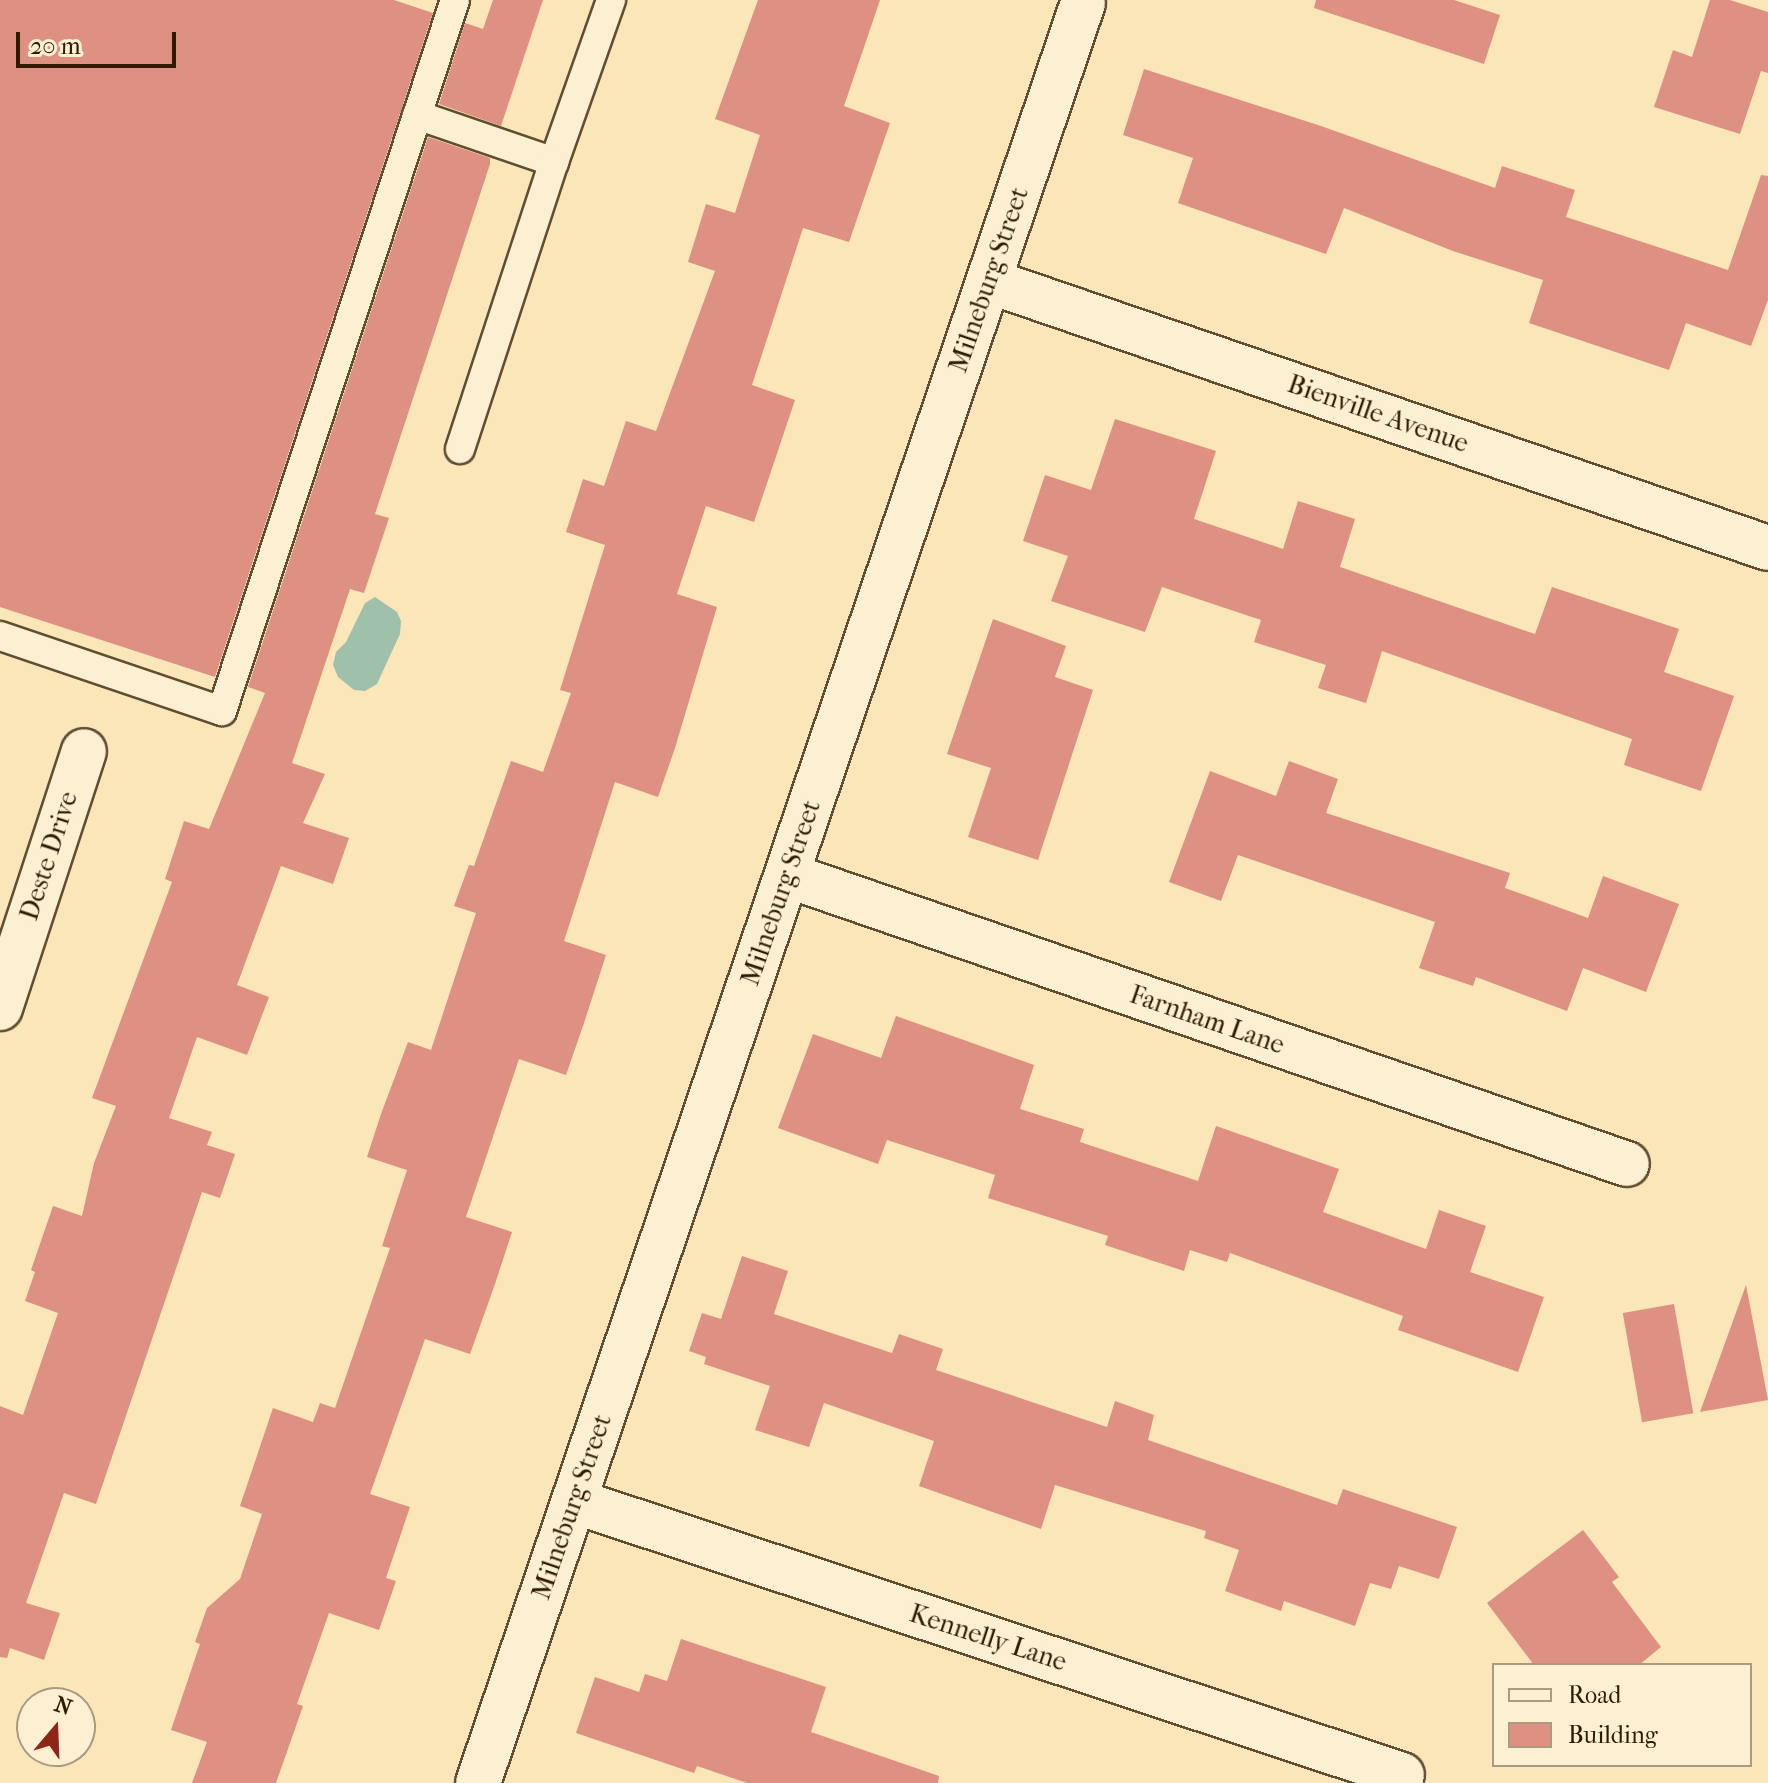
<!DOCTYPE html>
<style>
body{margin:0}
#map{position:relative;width:1768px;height:1783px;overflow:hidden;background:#fae6b9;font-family:"IM FELL French Canon",serif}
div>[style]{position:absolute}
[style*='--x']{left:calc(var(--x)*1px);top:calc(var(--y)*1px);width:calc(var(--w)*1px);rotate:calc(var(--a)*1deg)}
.water>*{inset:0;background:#9fc0ab}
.building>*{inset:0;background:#de9083;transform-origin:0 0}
.roads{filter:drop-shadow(2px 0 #614e30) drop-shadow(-2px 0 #614e30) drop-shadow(0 2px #614e30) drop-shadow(0 -2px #614e30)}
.lane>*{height:28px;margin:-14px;padding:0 14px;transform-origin:14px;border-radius:14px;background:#fcefd2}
.street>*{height:44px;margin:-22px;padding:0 22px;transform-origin:22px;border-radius:22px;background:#fcefd2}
span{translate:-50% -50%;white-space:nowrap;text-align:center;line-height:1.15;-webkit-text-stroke:7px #fcefd2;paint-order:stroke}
.street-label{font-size:26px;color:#2e1b02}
.legend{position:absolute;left:1492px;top:1663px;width:260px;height:104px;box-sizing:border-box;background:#fcefd2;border:2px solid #aa9a7f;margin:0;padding:10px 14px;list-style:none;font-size:24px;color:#2e1b02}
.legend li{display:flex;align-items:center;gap:16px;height:40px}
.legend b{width:40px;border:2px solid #aa9a7f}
.north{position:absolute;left:16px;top:1687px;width:80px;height:80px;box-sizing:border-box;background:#fcefd2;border:2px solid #aa9a7f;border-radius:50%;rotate:19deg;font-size:22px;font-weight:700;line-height:32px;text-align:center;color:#2e1b02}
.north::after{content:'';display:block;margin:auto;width:28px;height:36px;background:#8f2418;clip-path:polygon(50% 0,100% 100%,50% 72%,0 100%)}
.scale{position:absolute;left:16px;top:32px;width:160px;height:36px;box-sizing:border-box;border:4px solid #2e1b02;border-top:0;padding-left:10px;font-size:24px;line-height:28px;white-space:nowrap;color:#2e1b02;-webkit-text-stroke:6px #fcefd2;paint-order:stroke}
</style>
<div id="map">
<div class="water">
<i style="clip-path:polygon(375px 597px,397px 612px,401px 621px,400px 634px,377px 684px,365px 691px,354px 690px,338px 677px,333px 665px,336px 652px,346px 642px,365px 603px)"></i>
</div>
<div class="building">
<i style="clip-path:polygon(0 0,394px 0,433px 13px,215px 677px,0 607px)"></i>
<i style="clip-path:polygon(493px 0,543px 0,501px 126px,439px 104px,465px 23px,483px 29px)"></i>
<i style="clip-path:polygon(758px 0,880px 0,844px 106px,890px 123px,849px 242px,803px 228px,752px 385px,795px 400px,754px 522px,706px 506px,677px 594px,717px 607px,675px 748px,658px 797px,615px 782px,564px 941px,606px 955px,584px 1023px,566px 1075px,519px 1059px,466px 1217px,512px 1232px,495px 1284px,470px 1354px,425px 1339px,370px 1494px,410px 1507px,386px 1578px,396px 1581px,379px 1630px,329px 1613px,297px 1704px,303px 1706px,276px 1783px,192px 1783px,207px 1742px,171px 1730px,200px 1644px,195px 1642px,207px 1608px,240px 1579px,262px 1514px,240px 1506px,273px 1408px,313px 1422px,320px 1403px,335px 1408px,390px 1248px,382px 1246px,407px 1170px,367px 1157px,381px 1114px,408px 1042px,431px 1050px,476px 913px,454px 906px,469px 865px,474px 866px,511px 761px,543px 772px,571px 693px,560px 690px,605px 545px,566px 532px,583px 479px,604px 486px,626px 421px,656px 431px,715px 271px,688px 262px,706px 204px,735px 213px,760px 135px,715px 119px)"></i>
<i style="clip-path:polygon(1316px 0,1454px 0,1500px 15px,1484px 64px,1314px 8px)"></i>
<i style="clip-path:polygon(1710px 0,1730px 0,1768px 12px,1768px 73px,1761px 71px,1740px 134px,1654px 107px,1673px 50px,1692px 57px)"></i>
<i style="clip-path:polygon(1144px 69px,1321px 126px,1495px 188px,1502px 166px,1575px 190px,1566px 217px,1728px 270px,1761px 175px,1768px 176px,1768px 300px,1751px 346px,1686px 323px,1669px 370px,1529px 323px,1543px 280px,1453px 251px,1344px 208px,1326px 254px,1178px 203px,1193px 158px,1123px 135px)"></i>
<i style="clip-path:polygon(428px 137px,490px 158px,490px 164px,375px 514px,389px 518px,364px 593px,350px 589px,292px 763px,325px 774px,303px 823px,349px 838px,333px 884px,281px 866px,237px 985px,269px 997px,247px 1055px,197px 1037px,169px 1118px,212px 1132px,207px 1145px,235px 1154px,220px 1198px,202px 1192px,96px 1504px,64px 1493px,26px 1603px,60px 1613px,44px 1660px,10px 1648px,7px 1658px,0 1657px,0 1406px,23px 1415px,58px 1313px,25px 1301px,35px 1272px,31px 1270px,53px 1206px,82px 1216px,94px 1163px,116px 1106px,92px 1098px,172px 882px,165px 879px,184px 821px,209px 829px,265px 693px,248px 687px)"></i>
<i style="clip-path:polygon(1115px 419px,1216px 451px,1194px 519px,1283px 549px,1298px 501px,1355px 519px,1340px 567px,1535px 634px,1552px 587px,1679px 629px,1664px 672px,1734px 696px,1701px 791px,1624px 765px,1632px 739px,1382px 651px,1366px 703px,1318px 688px,1326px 665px,1254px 642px,1261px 620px,1162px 587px,1145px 632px,1051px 601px,1068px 556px,1023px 541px,1045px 475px,1091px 490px)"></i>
<i style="clip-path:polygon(993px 619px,1066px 646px,1055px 677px,1093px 690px,1038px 860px,968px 837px,991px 768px,947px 754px)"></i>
<i style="clip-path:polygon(1289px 761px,1338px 779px,1326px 813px,1510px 873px,1505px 888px,1588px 918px,1603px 876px,1679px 904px,1646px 992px,1583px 968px,1567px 1011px,1476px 977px,1473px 986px,1419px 968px,1435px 922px,1238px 855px,1221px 901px,1169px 882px,1210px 771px,1276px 796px)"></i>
<i style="clip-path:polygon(896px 1016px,1034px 1065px,1020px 1109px,1084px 1129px,1080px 1142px,1198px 1181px,1216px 1126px,1339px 1169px,1323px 1212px,1426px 1249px,1439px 1210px,1486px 1226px,1470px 1272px,1544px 1297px,1518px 1372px,1398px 1330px,1403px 1316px,1230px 1253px,1227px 1262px,1190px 1250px,1184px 1271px,1105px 1245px,1108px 1236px,988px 1198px,995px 1175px,887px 1140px,878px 1164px,778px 1128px,813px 1034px,881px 1058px)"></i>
<i style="clip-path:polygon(742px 1256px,788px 1271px,774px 1314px,892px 1353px,899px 1334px,943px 1349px,936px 1370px,1107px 1427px,1115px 1401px,1154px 1415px,1148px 1440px,1337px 1505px,1343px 1489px,1457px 1527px,1439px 1579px,1399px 1566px,1391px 1589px,1370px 1583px,1355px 1626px,1284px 1601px,1281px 1611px,1225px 1591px,1239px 1550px,1204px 1538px,1206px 1531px,1055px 1485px,1041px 1529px,919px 1486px,934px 1441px,824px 1403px,809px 1447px,755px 1430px,770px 1386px,704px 1364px,706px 1357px,689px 1351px,702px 1313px,721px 1319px)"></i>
<i style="clip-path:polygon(1746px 1285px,1768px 1400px,1700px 1412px)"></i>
<i style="left:1674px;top:1304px;width:111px;height:52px;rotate:80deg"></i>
<i style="clip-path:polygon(1583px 1530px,1619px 1577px,1612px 1582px,1661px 1647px,1639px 1665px,1534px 1665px,1487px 1603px)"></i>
<i style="clip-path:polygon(681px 1639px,826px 1687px,811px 1732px,939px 1776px,938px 1783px,747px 1783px,697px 1766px,694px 1773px,576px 1733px,595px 1677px,639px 1692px,645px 1674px,667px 1681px)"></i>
</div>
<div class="roads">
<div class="lane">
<i style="--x:417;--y:115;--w:145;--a:18.9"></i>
<i style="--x:554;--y:162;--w:172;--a:-70.6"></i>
<i style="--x:460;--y:449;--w:302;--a:-71.9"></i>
<i style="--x:0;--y:636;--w:234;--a:18.7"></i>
<i style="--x:222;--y:711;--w:748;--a:-71.86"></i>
</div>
<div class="street">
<i style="--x:989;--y:281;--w:823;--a:18.92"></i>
<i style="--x:787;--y:875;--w:888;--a:18.99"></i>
<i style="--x:0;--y:1008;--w:270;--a:-71.9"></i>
<i style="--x:574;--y:1501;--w:872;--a:18.31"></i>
<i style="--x:478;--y:1783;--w:1880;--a:-71.23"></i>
</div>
</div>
<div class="street-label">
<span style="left:989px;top:280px;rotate:-71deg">Milneburg Street</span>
<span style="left:1378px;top:414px;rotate:19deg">Bienville Avenue</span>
<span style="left:49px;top:856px;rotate:-72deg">Deste Drive</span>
<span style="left:781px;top:893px;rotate:-71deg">Milneburg Street</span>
<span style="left:1207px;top:1020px;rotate:19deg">Farnham Lane</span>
<span style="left:572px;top:1507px;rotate:-71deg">Milneburg Street</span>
<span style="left:988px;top:1638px;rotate:18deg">Kennelly Lane</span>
</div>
<ul class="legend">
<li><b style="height:10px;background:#fcefd2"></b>Road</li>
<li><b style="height:22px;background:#de9083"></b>Building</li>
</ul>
<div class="north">N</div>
<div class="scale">20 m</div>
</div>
